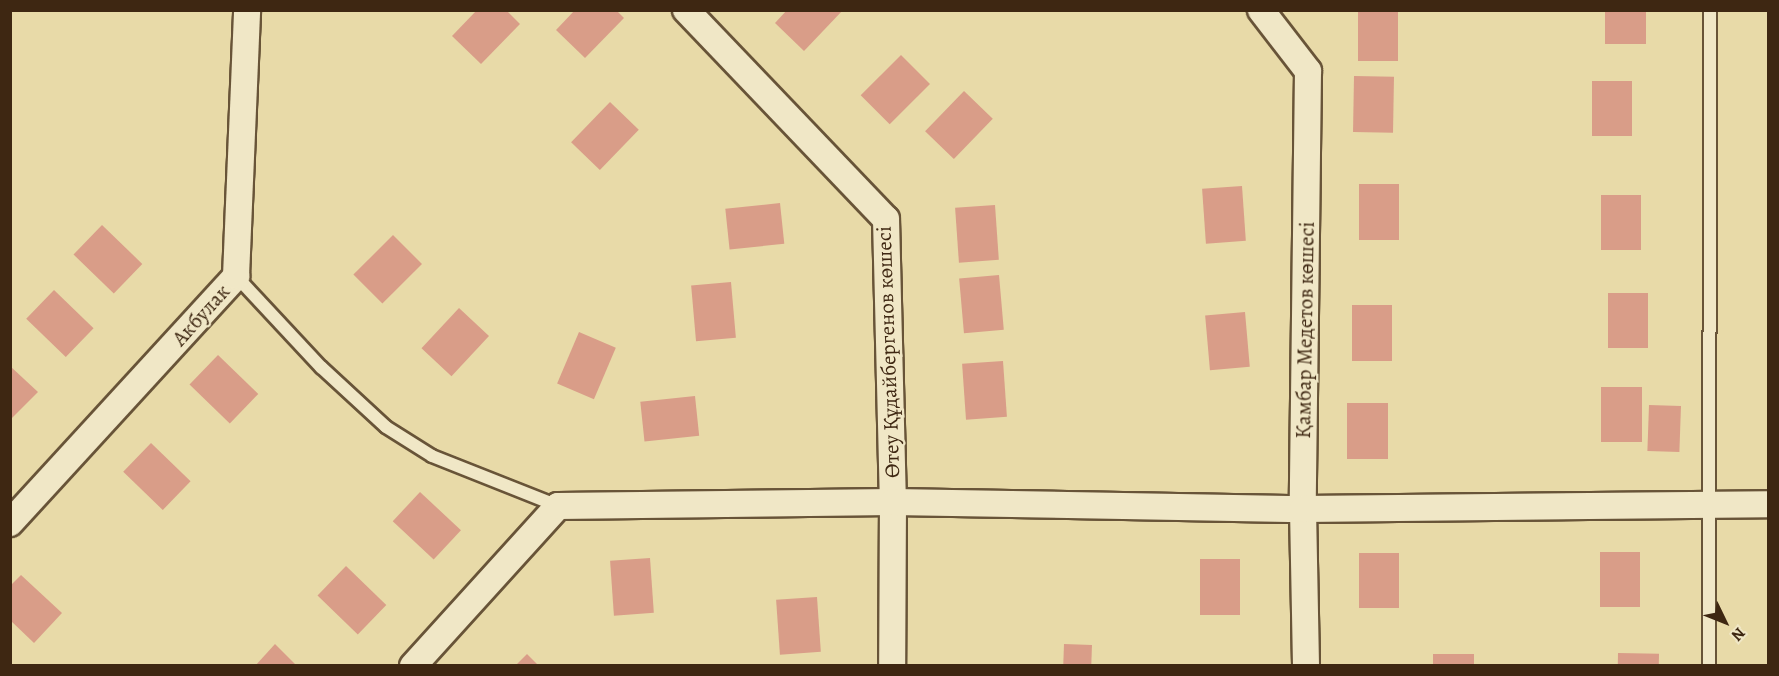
<!DOCTYPE html>
<meta charset="utf-8">
<style>
body{margin:0}
#map{position:relative;width:1779px;height:676px;overflow:hidden;background:#e8daa8;font-family:Alegreya,serif}
div>[style]{position:absolute}
[style*='--x']{left:calc(var(--x)*1px);top:calc(var(--y)*1px);width:calc(var(--w)*1px);rotate:calc(var(--a)*1deg)}
.building>*{inset:0;background:#d99d88;transform-origin:0 0}
.roads{filter:drop-shadow(2px 0 #685438) drop-shadow(-2px 0 #685438) drop-shadow(0 2px #685438) drop-shadow(0 -2px #685438)}
.service>*{height:12px;margin:-6px;padding:0 6px;transform-origin:6px;border-radius:6px;background:#f0e7c6}
.minor>*{height:26px;margin:-13px;padding:0 13px;transform-origin:13px;border-radius:13px;background:#f0e7c6}
span{translate:-50% -50%;white-space:nowrap;text-align:center;line-height:1.15;-webkit-text-stroke:4.5px #f0e7c6;paint-order:stroke}
.street-label{font-size:21px;color:#3e2712}
.frame{position:absolute;inset:0;border:12px solid #3e2712;pointer-events:none}
.north{position:absolute;left:1695px;top:592px;width:60px;height:60px;-webkit-text-stroke:4px #f0e7c6;paint-order:stroke;rotate:133deg;font-size:16px;font-weight:700;line-height:24px;text-align:center;color:#3e2712}
.north::after{content:'';display:block;margin:auto;width:21px;height:27px;background:#3e2712;clip-path:polygon(50% 0,100% 100%,50% 72%,0 100%)}
</style>
<div id="map">
<div class="building">
<i style="clip-path:polygon(477px 10px,506px 10px,520px 24px,481px 64px,452px 36px)"></i>
<i style="clip-path:polygon(575px 10px,616px 10px,624px 18px,585px 58px,556px 30px)"></i>
<i style="clip-path:polygon(787px 10px,843px 10px,804px 51px,775px 23px)"></i>
<i style="left:1358px;top:10px;width:40px;height:51px"></i>
<i style="left:1605px;top:10px;width:41px;height:34px"></i>
<i style="left:901px;top:55px;width:41px;height:57px;rotate:45deg"></i>
<i style="left:1354px;top:76px;width:40px;height:56px;rotate:1deg"></i>
<i style="left:1592px;top:81px;width:40px;height:55px"></i>
<i style="left:964px;top:91px;width:40px;height:56px;rotate:44deg"></i>
<i style="left:610px;top:102px;width:40px;height:56px;rotate:44deg"></i>
<i style="left:1359px;top:184px;width:40px;height:56px"></i>
<i style="left:1242px;top:186px;width:55px;height:40px;rotate:86deg"></i>
<i style="left:1601px;top:195px;width:40px;height:55px"></i>
<i style="left:780px;top:203px;width:41px;height:55px;rotate:84deg"></i>
<i style="left:995px;top:205px;width:55px;height:40px;rotate:86deg"></i>
<i style="left:102px;top:225px;width:56px;height:41px;rotate:44deg"></i>
<i style="left:393px;top:235px;width:41px;height:56px;rotate:45deg"></i>
<i style="left:999px;top:275px;width:55px;height:40px;rotate:85deg"></i>
<i style="left:731px;top:282px;width:56px;height:40px;rotate:85deg"></i>
<i style="left:54px;top:290px;width:55px;height:40px;rotate:44deg"></i>
<i style="left:1608px;top:293px;width:40px;height:55px"></i>
<i style="left:1352px;top:305px;width:40px;height:56px"></i>
<i style="left:459px;top:308px;width:41px;height:55px;rotate:43deg"></i>
<i style="left:1245px;top:312px;width:55px;height:40px;rotate:85deg"></i>
<i style="left:579px;top:332px;width:40px;height:56px;rotate:23deg"></i>
<i style="left:218px;top:355px;width:56px;height:41px;rotate:44deg"></i>
<i style="left:1003px;top:361px;width:56px;height:41px;rotate:86deg"></i>
<i style="clip-path:polygon(10px 366px,38px 392px,10px 420px)"></i>
<i style="left:1601px;top:387px;width:41px;height:55px"></i>
<i style="left:695px;top:396px;width:40px;height:55px;rotate:84deg"></i>
<i style="left:1347px;top:403px;width:41px;height:56px"></i>
<i style="left:1649px;top:405px;width:32px;height:46px;rotate:2deg"></i>
<i style="left:151px;top:443px;width:55px;height:40px;rotate:44deg"></i>
<i style="left:420px;top:492px;width:56px;height:40px;rotate:43deg"></i>
<i style="left:1600px;top:552px;width:40px;height:55px"></i>
<i style="left:1359px;top:553px;width:40px;height:55px"></i>
<i style="left:650px;top:558px;width:55px;height:40px;rotate:86deg"></i>
<i style="left:1200px;top:559px;width:40px;height:56px"></i>
<i style="left:346px;top:566px;width:56px;height:41px;rotate:44deg"></i>
<i style="clip-path:polygon(21px 575px,62px 613px,34px 643px,10px 620px,10px 586px)"></i>
<i style="left:817px;top:597px;width:55px;height:41px;rotate:86deg"></i>
<i style="clip-path:polygon(275px 644px,297px 666px,255px 666px)"></i>
<i style="left:1064px;top:644px;width:28px;height:22px;rotate:2deg"></i>
<i style="left:1618px;top:653px;width:41px;height:13px;rotate:1deg"></i>
<i style="clip-path:polygon(527px 654px,539px 666px,515px 666px)"></i>
<i style="left:1433px;top:654px;width:41px;height:12px"></i>
</div>
<div class="roads">
<div class="service">
<i style="--x:236;--y:276;--w:125;--a:47"></i>
<i style="--x:321;--y:367;--w:88;--a:42.7"></i>
<i style="--x:386;--y:427;--w:54;--a:32.2"></i>
<i style="--x:432;--y:456;--w:136;--a:21.6"></i>
<i style="--x:1709;--y:666;--w:656;--a:-89.91"></i>
</div>
<div class="minor">
<i style="--x:686;--y:10;--w:289;--a:46.3"></i>
<i style="--x:886;--y:219;--w:283;--a:88.6"></i>
<i style="--x:893;--y:502;--w:164;--a:90.3"></i>
<i style="--x:1261;--y:10;--w:77;--a:52.4"></i>
<i style="--x:1308;--y:71;--w:438;--a:90.7"></i>
<i style="--x:1303;--y:509;--w:157;--a:88.9"></i>
<i style="--x:10;--y:523;--w:335;--a:-47.5"></i>
<i style="--x:236;--y:276;--w:266;--a:-87.6"></i>
<i style="--x:413;--y:666;--w:216;--a:-47.8"></i>
<i style="--x:558;--y:506;--w:335;--a:-0.7"></i>
<i style="--x:893;--y:502;--w:410;--a:1"></i>
<i style="--x:1303;--y:509;--w:465;--a:-0.6"></i>
</div>
</div>
<div class="street-label">
<span style="left:201px;top:315px;rotate:-48deg">Акбулак</span>
<span style="left:1305px;top:330px;rotate:-89deg">Қамбар Медетов көшесі</span>
<span style="left:888px;top:352px;rotate:-92deg">Өтеу Құдайбергенов көшесі</span>
</div>
<div class="frame"></div>
<div class="north">N</div>
</div>
